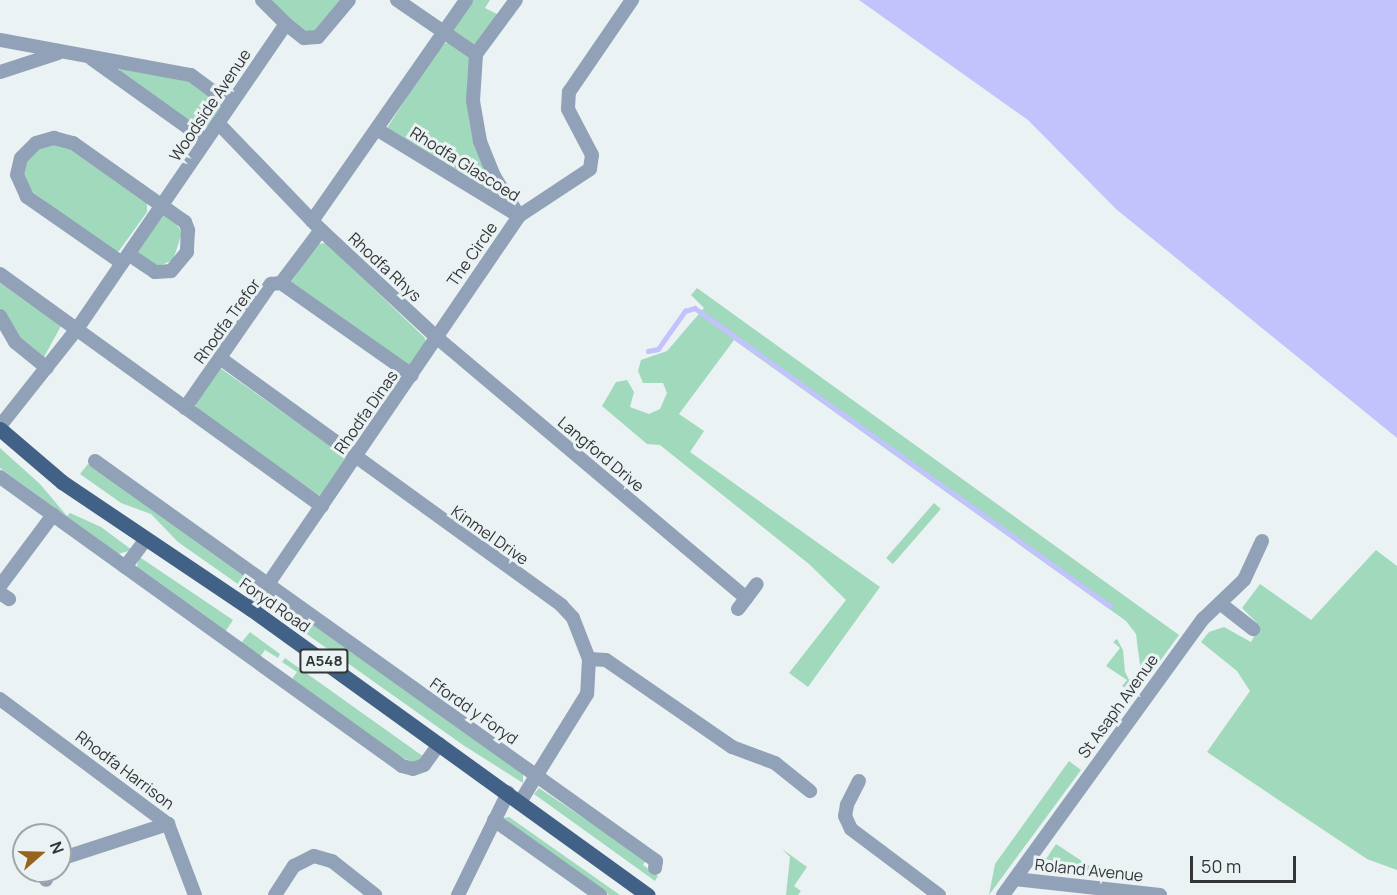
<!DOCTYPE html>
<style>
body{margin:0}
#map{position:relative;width:1397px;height:895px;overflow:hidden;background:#ebf2f4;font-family:Manrope,sans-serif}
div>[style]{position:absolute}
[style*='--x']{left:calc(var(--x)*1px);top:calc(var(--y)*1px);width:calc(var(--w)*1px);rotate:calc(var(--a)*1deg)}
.green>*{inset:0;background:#a1d9bc;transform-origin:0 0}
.water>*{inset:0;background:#c2c2fd}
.stream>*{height:4.5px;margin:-2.25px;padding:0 2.25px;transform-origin:2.25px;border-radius:2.25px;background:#c2c2fd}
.minor>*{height:14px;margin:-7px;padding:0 7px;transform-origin:7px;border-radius:7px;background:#91a2b8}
.major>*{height:15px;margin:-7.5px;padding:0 7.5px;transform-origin:7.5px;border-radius:7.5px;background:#426187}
span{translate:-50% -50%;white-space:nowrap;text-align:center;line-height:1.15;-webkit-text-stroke:6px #ebf2f4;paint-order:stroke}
.shield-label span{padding:2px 4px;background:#ebf2f4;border:2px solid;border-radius:4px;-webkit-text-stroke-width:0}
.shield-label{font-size:15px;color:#333536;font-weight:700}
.street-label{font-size:16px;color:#333536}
.north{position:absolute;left:12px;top:823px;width:60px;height:60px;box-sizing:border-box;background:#ebf2f4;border:2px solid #a1a6a8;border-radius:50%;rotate:70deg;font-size:16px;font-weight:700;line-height:24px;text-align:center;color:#333536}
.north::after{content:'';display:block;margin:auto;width:21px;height:27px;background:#98631b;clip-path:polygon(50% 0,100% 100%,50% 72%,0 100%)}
.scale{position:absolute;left:1190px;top:856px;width:106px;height:27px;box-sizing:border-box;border:3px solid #333536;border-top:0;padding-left:8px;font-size:18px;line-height:21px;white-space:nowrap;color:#333536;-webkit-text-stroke:4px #ebf2f4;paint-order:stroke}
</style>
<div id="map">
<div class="green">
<i style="clip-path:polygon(272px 0,343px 0,317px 31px,309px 33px,282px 13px)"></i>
<i style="clip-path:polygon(472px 0,490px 0,485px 8px,499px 15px,476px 44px,471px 45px,453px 31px)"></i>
<i style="clip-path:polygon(449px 41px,466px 52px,470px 60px,469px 118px,473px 137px,508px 206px,387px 128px,438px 48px)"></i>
<i style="clip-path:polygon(122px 67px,191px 81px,221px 103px,221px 109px,208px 126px,201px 129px,118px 72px)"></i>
<i style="clip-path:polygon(53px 143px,65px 146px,147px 203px,147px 212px,119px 251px,115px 252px,30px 190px,24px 172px,26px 163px,35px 148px)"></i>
<i style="clip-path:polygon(162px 214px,172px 217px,182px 233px,173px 260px,157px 267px,137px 253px)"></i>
<i style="clip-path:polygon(326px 243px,425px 338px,426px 345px,413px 368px,291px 282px,317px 244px)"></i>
<i style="clip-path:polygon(0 283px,61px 326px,44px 357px,14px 332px,0 308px)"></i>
<i style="clip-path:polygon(697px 288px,1179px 635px,1149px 676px,1140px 665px,1136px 634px,1126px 621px,734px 340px,679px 414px,704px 431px,690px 452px,880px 587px,808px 687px,789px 673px,846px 600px,809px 564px,660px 445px,647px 444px,602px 406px,616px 382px,627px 380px,634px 392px,630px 407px,649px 414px,660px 409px,667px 393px,663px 383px,643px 383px,638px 371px,641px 360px,667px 351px,704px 308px,691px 295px)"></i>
<i style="clip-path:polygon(220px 368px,348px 458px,325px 494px,319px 495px,196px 409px,196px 402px)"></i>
<i style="clip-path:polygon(0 448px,40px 484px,67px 516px,70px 513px,101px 527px,132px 550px,118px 554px,0 468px)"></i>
<i style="clip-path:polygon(88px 464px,253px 580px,252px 594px,178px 542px,151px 514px,121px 503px,80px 474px)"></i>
<i style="left:934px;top:503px;width:9px;height:73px;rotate:41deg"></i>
<i style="clip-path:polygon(1376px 550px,1397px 566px,1397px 870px,1367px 859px,1207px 752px,1250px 691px,1237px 671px,1201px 642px,1209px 632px,1224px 627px,1251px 642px,1260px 626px,1242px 608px,1260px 584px,1311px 620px)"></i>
<i style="clip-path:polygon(138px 556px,233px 620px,225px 632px,137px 569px)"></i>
<i style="clip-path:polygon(267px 598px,275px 598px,523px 772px,523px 783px,463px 745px,263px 603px)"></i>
<i style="clip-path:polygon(250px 632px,280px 654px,278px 658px,265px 650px,260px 657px,241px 643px)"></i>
<i style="clip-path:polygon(1117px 639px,1123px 650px,1125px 672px,1135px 691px,1131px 700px,1127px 698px,1131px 692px,1122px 686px,1127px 680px,1106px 666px,1120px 648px,1113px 642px)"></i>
<i style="clip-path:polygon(285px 658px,424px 757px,413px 762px,398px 756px,292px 679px,297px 672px,282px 662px)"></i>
<i style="clip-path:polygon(1069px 761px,1081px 770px,989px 895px,995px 864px)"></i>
<i style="clip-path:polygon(539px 788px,646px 860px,643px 865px,658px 876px,655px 881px,534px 794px)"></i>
<i style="clip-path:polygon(509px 817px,620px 895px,609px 895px,503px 818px)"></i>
<i style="clip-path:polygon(1056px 844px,1094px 869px,1098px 864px,1120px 876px,1057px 870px,1052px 861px,1046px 859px)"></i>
<i style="clip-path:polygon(782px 849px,807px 867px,794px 886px,801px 891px,798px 895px,786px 895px,790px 857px)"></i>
</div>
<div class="water">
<i style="clip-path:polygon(859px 0,1397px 0,1397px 438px,1116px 209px,1028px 120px)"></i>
</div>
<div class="stream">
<i style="--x:648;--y:351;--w:10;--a:-11"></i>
<i style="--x:658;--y:349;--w:47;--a:-54.6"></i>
<i style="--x:685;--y:311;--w:10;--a:-17"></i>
<i style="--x:695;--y:308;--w:511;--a:35.68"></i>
</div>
<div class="minor">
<i style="--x:262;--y:0;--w:34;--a:45"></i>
<i style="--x:397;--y:0;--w:96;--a:34.4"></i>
<i style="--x:0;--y:40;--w:194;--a:10.4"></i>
<i style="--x:191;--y:75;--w:49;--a:36.6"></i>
<i style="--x:92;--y:59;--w:139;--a:35.6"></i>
<i style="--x:0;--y:72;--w:61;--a:-18.1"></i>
<i style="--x:218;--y:123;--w:149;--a:46.1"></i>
<i style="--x:321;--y:230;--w:156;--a:42.9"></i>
<i style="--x:435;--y:336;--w:407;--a:40.1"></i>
<i style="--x:378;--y:130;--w:165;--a:31.4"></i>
<i style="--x:519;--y:216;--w:47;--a:-122"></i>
<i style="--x:494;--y:176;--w:38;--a:-112"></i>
<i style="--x:480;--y:141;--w:41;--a:-99.9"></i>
<i style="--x:473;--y:101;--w:47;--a:-86.3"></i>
<i style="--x:476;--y:54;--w:67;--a:-53.5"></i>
<i style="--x:312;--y:221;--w:269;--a:-55.1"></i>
<i style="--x:122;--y:263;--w:116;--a:-145.2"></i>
<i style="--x:27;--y:197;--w:24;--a:-114"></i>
<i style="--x:17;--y:175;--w:17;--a:-77"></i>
<i style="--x:21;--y:158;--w:21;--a:-45"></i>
<i style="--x:36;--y:143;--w:19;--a:-16"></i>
<i style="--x:54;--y:138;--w:20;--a:15"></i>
<i style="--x:73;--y:143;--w:137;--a:35.2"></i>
<i style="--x:185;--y:222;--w:9;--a:69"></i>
<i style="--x:188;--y:230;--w:22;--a:93"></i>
<i style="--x:187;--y:252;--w:25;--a:130"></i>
<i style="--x:171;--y:271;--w:16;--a:176"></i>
<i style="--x:155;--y:272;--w:32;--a:-146"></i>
<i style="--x:0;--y:274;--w:397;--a:35.8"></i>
<i style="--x:281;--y:283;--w:160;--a:35.1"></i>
<i style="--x:0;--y:316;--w:30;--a:60"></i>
<i style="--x:15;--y:342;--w:41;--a:39.1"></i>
<i style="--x:220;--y:358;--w:422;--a:35.9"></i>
<i style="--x:562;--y:606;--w:16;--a:47"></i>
<i style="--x:573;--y:618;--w:44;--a:68.7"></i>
<i style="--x:589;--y:659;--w:35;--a:93"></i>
<i style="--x:587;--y:694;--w:127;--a:121.8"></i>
<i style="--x:185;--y:408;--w:151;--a:-55.3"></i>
<i style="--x:271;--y:284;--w:10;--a:-6"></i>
<i style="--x:281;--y:283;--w:66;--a:-53"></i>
<i style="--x:0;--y:426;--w:124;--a:-51.6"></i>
<i style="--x:77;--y:329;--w:370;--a:-55.6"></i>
<i style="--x:286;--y:24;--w:23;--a:38"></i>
<i style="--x:304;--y:38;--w:14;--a:-4"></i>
<i style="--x:318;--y:37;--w:48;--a:-50"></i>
<i style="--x:95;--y:461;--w:689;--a:35.49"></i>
<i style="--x:656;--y:861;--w:7;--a:98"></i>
<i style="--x:0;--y:477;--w:495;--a:35.7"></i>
<i style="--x:402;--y:766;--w:11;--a:15"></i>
<i style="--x:413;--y:769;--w:12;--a:-20"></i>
<i style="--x:424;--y:765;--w:26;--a:-54"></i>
<i style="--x:125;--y:567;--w:34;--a:-53"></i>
<i style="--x:0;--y:586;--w:89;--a:-53.3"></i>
<i style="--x:0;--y:593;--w:11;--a:34"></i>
<i style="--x:1221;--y:604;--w:41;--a:38"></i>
<i style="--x:251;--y:609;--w:476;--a:-55.7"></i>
<i style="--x:519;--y:216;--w:85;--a:-33.5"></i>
<i style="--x:590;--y:169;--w:14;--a:-82"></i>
<i style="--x:592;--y:155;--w:52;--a:-117.6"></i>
<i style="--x:568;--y:109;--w:17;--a:-87"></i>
<i style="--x:569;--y:92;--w:112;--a:-55.6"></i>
<i style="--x:738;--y:609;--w:31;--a:-53"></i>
<i style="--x:589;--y:659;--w:17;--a:3"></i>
<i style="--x:606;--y:660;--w:153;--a:34.6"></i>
<i style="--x:732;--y:747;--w:46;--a:20.4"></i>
<i style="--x:775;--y:763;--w:45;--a:38.7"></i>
<i style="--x:0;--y:699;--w:209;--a:36.7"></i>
<i style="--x:168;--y:824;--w:76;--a:69.2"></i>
<i style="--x:859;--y:781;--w:27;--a:117"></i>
<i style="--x:847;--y:805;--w:11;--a:100"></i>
<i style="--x:845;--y:816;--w:14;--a:65"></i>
<i style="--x:851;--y:829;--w:110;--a:36.9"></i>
<i style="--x:494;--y:820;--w:130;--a:35.3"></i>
<i style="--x:60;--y:859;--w:114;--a:-18"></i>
<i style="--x:44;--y:871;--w:9;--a:77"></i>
<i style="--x:1015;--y:879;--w:146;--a:6.3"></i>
<i style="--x:275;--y:895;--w:35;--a:-57"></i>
<i style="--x:294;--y:866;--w:22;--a:-27"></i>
<i style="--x:314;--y:856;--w:19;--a:16"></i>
<i style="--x:332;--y:861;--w:55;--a:38.3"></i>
<i style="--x:458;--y:895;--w:114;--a:-63.9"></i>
<i style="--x:1003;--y:895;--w:341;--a:-54.1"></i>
<i style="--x:1203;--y:619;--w:57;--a:-43.6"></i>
<i style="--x:1244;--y:580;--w:43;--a:-65.2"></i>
</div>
<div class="major">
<i style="--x:0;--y:429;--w:82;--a:40.5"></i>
<i style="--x:62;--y:482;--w:228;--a:33.9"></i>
<i style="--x:251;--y:609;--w:489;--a:35.8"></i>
</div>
<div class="shield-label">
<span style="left:324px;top:661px">A548</span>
</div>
<div class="street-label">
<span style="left:210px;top:105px;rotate:-56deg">Woodside Avenue</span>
<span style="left:465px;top:164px;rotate:32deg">Rhodfa Glascoed</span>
<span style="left:472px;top:254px;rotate:-55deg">The Circle</span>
<span style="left:385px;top:267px;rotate:43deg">Rhodfa Rhys</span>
<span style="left:227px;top:321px;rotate:-54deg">Rhodfa Trefor</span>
<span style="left:366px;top:412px;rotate:-55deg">Rhodfa Dinas</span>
<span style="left:601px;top:454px;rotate:40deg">Langford Drive</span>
<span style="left:490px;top:535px;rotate:35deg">Kinmel Drive</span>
<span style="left:275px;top:605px;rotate:35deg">Foryd Road</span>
<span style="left:1118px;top:706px;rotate:-54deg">St Asaph Avenue</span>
<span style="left:474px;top:711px;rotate:35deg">Ffordd y Foryd</span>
<span style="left:125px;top:770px;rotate:37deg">Rhodfa Harrison</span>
<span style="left:1089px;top:870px;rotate:6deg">Roland Avenue</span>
</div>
<div class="north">N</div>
<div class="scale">50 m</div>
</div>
